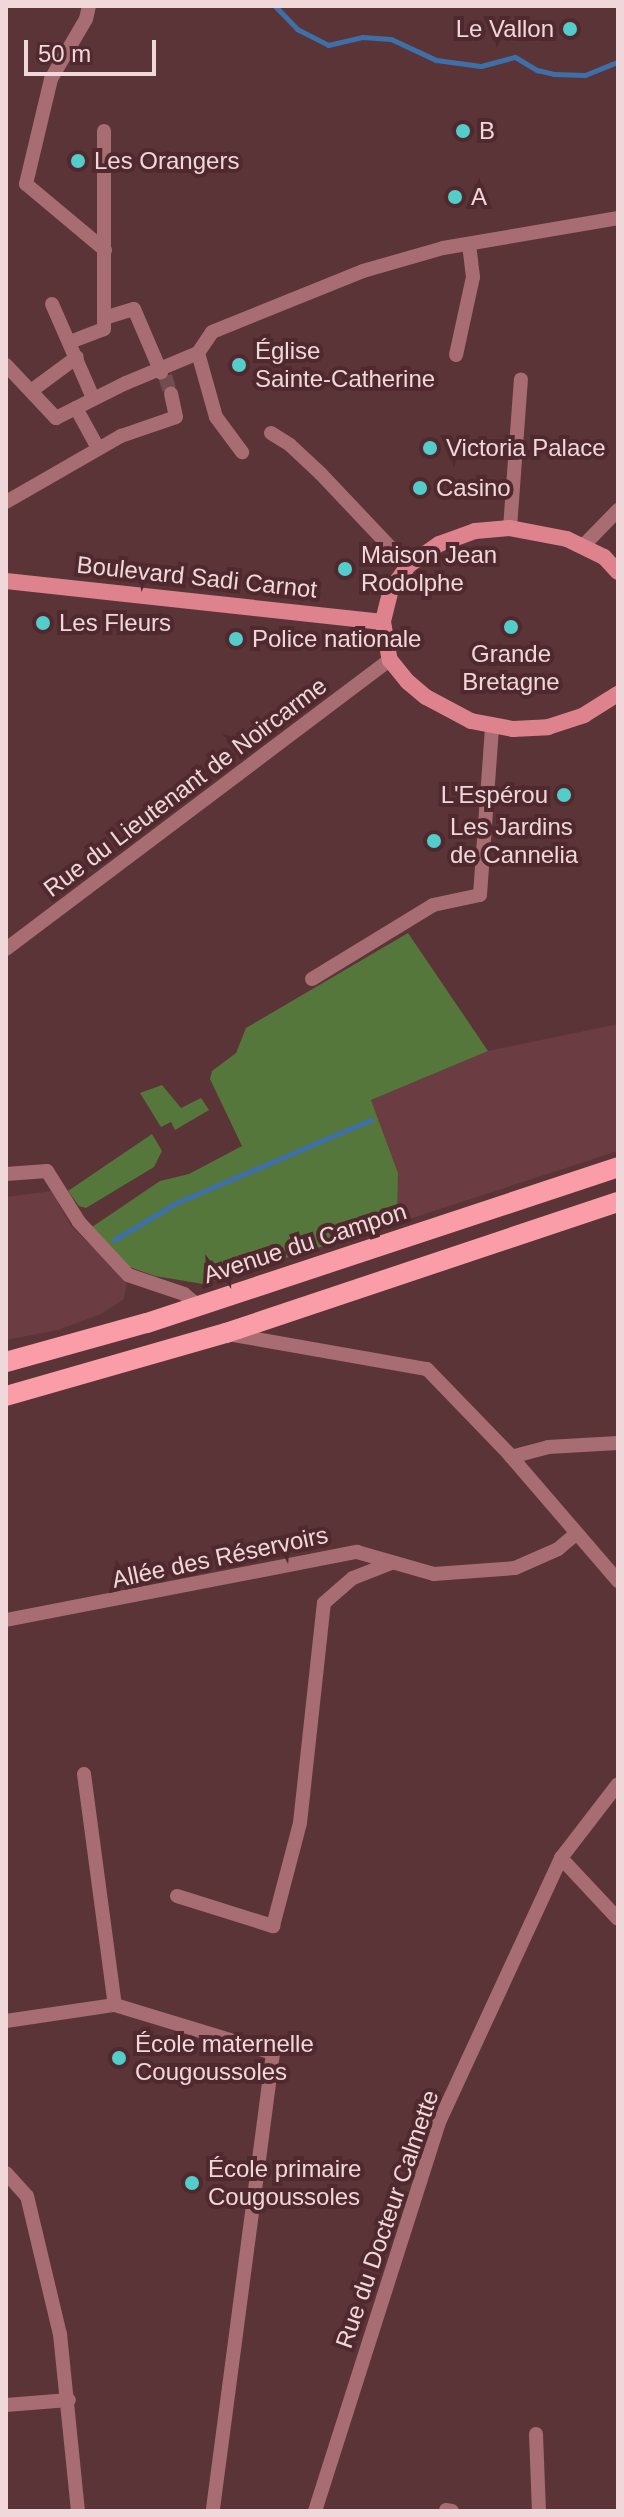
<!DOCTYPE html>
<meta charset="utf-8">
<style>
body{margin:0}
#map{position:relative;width:624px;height:2517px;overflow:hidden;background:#5b3438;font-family:Helvetica,sans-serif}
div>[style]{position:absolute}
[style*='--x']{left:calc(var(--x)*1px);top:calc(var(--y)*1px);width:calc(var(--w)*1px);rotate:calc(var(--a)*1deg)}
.built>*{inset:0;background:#6b3c42}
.green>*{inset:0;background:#56773b}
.stream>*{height:5px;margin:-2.5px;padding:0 2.5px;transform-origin:2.5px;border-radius:2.5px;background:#3d70a9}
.street-tunnel>*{height:14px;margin-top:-7px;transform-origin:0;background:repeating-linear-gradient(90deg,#714c50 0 14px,transparent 0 21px)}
.street>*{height:14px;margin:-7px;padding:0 7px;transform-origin:7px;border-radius:7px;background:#a76d73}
.secondary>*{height:16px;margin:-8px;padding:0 8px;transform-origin:8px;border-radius:8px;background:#de838e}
.primary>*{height:20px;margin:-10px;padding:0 10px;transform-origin:10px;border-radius:10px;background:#fb9da8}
.dots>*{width:22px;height:22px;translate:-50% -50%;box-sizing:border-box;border:4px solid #50292e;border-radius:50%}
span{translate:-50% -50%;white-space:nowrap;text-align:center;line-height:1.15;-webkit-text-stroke:8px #50292e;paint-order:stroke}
.poi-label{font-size:24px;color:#f0d7d9}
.right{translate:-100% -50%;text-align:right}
.left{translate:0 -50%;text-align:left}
.street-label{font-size:24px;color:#f0d7d9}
.frame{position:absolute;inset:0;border:8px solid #f0d7d9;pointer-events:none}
.scale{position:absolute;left:24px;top:40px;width:132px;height:36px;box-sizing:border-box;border:4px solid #f0d7d9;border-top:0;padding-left:10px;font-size:24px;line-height:28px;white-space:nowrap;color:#f0d7d9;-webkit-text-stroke:6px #50292e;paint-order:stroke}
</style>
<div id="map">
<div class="built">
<i style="clip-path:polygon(618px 1024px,618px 1151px,397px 1223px,398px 1173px,371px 1100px,488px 1051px)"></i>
<i style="clip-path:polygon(52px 1191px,71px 1226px,127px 1280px,124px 1299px,101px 1314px,58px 1330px,6px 1340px,6px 1197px)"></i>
</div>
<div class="green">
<i style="clip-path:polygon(408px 933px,488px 1051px,371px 1100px,398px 1173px,397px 1223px,203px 1284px,155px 1276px,127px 1266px,92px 1227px,160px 1181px,189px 1174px,242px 1146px,210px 1079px,212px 1071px,236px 1053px,246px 1028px)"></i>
<i style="clip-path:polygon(162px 1085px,181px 1108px,201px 1098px,209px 1110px,175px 1130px,171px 1122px,161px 1127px,140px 1093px)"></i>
<i style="clip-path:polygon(152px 1134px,162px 1151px,154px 1167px,86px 1208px,79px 1206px,68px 1191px)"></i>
</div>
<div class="stream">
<i style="--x:275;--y:6;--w:32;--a:46"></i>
<i style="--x:297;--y:29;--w:35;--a:27"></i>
<i style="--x:328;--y:45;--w:35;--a:-13"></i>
<i style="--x:362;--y:37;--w:29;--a:4"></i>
<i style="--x:391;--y:39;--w:50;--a:25"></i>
<i style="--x:436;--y:60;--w:45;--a:7.6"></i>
<i style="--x:481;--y:66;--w:35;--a:-15"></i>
<i style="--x:515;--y:57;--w:26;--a:31"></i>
<i style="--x:537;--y:70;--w:17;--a:13"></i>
<i style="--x:554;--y:74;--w:31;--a:2"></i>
<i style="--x:585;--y:75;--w:35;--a:-22"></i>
<i style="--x:114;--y:1240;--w:72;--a:-30.8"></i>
<i style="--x:176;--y:1203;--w:212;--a:-23.1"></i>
</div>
<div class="street-tunnel">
<i style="--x:165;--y:376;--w:19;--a:72"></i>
</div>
<div class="street">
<i style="--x:89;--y:6;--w:13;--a:103"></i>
<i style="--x:86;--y:19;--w:69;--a:120.3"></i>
<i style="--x:51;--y:79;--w:108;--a:103.4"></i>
<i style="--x:26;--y:184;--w:103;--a:39.9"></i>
<i style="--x:104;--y:131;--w:187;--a:90"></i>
<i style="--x:104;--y:318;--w:31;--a:-17"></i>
<i style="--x:134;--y:309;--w:69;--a:66.8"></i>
<i style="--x:52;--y:304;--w:103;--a:66.4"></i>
<i style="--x:70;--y:342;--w:36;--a:-21"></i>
<i style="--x:104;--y:329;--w:11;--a:-90"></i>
<i style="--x:198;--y:353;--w:66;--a:74.3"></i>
<i style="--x:216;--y:417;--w:44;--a:53.4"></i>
<i style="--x:456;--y:355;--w:80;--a:-77.7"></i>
<i style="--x:473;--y:277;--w:33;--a:-97"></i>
<i style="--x:6;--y:365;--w:73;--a:46.7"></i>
<i style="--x:56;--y:418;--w:78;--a:-26.6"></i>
<i style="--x:126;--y:383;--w:78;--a:-22.6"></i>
<i style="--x:198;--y:353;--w:25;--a:-56"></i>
<i style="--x:212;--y:332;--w:163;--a:-22"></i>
<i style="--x:363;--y:271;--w:83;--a:-16"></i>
<i style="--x:443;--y:248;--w:178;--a:-9.7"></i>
<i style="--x:31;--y:391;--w:57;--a:-36.5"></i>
<i style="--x:76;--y:408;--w:46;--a:61.2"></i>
<i style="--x:271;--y:433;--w:22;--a:32"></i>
<i style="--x:290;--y:445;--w:42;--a:43.1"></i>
<i style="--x:321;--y:474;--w:127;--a:46.6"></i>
<i style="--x:6;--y:502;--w:133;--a:-29.9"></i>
<i style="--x:121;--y:436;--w:58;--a:-19.1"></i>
<i style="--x:176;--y:417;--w:24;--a:-102"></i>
<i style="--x:510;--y:528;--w:149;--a:-85.8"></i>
<i style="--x:584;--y:545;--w:49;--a:-45.8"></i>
<i style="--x:6;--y:949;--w:481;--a:-37"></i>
<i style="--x:312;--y:979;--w:142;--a:-31.4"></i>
<i style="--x:433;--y:905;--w:48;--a:-12"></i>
<i style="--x:480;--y:895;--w:168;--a:-85.9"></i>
<i style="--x:6;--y:1174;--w:41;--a:-4.2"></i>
<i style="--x:47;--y:1171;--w:60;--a:57.9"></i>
<i style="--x:79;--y:1222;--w:72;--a:47.2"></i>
<i style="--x:128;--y:1275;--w:59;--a:18.7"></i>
<i style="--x:184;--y:1294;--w:17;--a:40"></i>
<i style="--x:228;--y:1334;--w:202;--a:10"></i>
<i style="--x:427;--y:1369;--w:117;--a:46"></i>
<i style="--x:508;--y:1453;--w:169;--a:49.3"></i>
<i style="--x:511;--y:1457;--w:38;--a:-15"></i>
<i style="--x:548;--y:1447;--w:70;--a:-3.3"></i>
<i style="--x:6;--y:1620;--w:358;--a:-11"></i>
<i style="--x:357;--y:1552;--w:80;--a:15.9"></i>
<i style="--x:434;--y:1574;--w:81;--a:-4.2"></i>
<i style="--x:515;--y:1568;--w:47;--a:-23.8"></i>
<i style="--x:558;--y:1549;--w:23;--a:-40"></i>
<i style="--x:84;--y:1774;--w:233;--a:82.4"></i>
<i style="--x:561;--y:1858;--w:83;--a:46.9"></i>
<i style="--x:177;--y:1896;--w:101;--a:17.4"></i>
<i style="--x:273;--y:1926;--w:106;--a:-75.3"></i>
<i style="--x:300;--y:1823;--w:221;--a:-83.8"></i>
<i style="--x:324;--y:1603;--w:38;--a:-41"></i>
<i style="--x:353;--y:1578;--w:41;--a:-21.5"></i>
<i style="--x:6;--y:2021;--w:110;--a:-8.4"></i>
<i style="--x:115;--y:2005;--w:165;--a:16.9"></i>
<i style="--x:273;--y:2053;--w:462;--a:97.5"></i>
<i style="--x:6;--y:2173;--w:31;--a:48"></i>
<i style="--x:27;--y:2196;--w:142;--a:76.6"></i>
<i style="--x:60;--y:2334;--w:178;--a:84.2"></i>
<i style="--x:6;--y:2405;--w:63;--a:-4.5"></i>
<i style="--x:536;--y:2434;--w:77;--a:87.8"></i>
<i style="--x:446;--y:2510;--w:6;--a:9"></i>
<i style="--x:315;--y:2511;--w:410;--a:-72.3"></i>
<i style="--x:440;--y:2120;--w:289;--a:-65.2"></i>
<i style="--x:561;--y:1858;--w:93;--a:-52.4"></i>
</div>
<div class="secondary">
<i style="--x:618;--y:572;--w:21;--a:-133"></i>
<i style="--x:604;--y:557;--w:41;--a:-154.1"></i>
<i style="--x:567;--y:539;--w:58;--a:-169.1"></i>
<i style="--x:510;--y:528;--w:35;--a:175"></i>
<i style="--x:475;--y:531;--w:38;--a:160"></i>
<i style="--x:439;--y:544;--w:38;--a:145"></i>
<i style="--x:408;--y:566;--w:29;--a:126"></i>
<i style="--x:391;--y:589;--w:34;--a:104"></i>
<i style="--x:383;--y:622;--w:39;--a:80"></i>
<i style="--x:390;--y:660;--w:28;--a:51"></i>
<i style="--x:408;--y:682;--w:23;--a:40"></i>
<i style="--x:426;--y:697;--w:51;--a:28.1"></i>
<i style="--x:471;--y:721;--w:43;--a:10.8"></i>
<i style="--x:513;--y:729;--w:35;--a:-3"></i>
<i style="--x:548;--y:727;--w:38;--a:-18"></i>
<i style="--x:584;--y:715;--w:40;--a:-32"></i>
<i style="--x:6;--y:581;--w:379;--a:6.2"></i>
</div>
<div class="primary">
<i style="--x:6;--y:1362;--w:146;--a:-15.5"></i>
<i style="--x:147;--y:1323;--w:496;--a:-18.3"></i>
<i style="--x:6;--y:1396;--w:229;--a:-16"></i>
<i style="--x:226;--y:1333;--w:413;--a:-18.5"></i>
</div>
<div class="dots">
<i style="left:570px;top:29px;background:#53cdca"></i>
<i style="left:463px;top:131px;background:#53cdca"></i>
<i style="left:78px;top:161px;background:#53cdca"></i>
<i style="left:455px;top:197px;background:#53cdca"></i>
<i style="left:239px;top:365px;background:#53cdca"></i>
<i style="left:430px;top:448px;background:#53cdca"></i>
<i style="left:420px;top:488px;background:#53cdca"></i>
<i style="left:345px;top:569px;background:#53cdca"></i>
<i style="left:43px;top:623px;background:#53cdca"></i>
<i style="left:511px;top:627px;background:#53cdca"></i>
<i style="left:236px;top:639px;background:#53cdca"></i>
<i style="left:564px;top:795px;background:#53cdca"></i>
<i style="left:434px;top:841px;background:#53cdca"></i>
<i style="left:119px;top:2058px;background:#53cdca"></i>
<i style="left:192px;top:2183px;background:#53cdca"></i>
</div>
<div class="poi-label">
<span class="right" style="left:554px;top:29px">Le Vallon</span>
<span class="left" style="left:479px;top:131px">B</span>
<span class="left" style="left:94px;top:161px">Les Orangers</span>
<span class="left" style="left:471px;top:197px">A</span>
<span class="left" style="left:255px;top:365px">Église<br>Sainte-Catherine</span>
<span class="left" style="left:446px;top:448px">Victoria Palace</span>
<span class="left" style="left:436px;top:488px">Casino</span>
<span class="left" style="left:361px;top:569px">Maison Jean<br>Rodolphe</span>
<span class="left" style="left:59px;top:623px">Les Fleurs</span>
<span class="left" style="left:252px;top:639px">Police nationale</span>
<span style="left:511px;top:668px">Grande<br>Bretagne</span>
<span class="right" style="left:548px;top:795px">L'Espérou</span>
<span class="left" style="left:450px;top:841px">Les Jardins<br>de Cannelia</span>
<span class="left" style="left:135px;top:2058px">École maternelle<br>Cougoussoles</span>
<span class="left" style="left:208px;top:2183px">École primaire<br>Cougoussoles</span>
</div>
<div class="street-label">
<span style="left:197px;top:577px;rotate:6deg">Boulevard Sadi Carnot</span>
<span style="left:185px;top:787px;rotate:-37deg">Rue du Lieutenant de Noircarme</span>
<span style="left:305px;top:1243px;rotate:-18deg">Avenue du Campon</span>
<span style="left:220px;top:1557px;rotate:-12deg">Allée des Réservoirs</span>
<span style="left:387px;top:2219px;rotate:-71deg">Rue du Docteur Calmette</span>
</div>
<div class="frame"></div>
<div class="scale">50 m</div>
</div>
